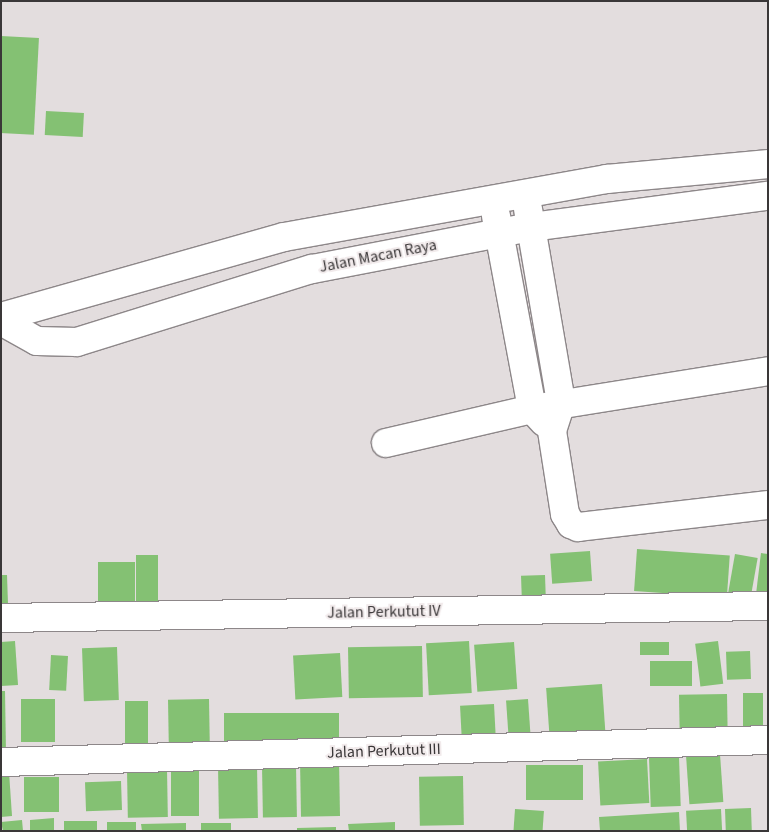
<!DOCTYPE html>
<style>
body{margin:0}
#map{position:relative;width:769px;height:832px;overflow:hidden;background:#e3ddde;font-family:"Source Sans 3",sans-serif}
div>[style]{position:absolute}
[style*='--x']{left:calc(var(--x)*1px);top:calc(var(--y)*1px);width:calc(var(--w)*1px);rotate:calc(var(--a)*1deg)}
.building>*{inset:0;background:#84c173;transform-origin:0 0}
.roads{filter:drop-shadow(1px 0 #8d8789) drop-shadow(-1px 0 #8d8789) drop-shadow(0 1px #8d8789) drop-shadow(0 -1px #8d8789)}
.street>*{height:28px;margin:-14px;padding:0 14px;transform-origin:14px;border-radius:14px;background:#fff}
span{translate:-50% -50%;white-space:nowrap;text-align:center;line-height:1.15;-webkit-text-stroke:4px #f1eaeb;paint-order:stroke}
.street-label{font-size:16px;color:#3a3738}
.frame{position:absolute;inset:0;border:2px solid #3a3738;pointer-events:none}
</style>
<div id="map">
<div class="building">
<i style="left:1px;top:36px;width:38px;height:97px;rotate:3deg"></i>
<i style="left:46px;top:111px;width:38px;height:24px;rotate:3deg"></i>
<i style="left:637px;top:549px;width:93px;height:42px;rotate:4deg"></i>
<i style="left:590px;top:551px;width:30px;height:40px;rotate:86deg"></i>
<i style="clip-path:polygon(761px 553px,768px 554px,768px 596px,756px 594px)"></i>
<i style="left:735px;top:554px;width:23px;height:41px;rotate:10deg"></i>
<i style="left:158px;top:555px;width:50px;height:22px;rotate:90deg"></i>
<i style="left:98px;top:562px;width:37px;height:41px"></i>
<i style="clip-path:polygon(1px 575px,7px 575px,8px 604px,1px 604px)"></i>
<i style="left:545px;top:575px;width:32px;height:24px;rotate:88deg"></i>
<i style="clip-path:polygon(15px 641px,18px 685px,1px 686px,1px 642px)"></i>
<i style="left:469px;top:641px;width:52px;height:43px;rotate:87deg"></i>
<i style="left:718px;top:641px;width:43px;height:23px;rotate:83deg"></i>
<i style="left:514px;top:642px;width:47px;height:40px;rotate:86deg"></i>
<i style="left:669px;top:642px;width:13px;height:29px;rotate:90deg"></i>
<i style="left:422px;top:646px;width:51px;height:74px;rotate:89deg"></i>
<i style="left:117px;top:647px;width:53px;height:35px;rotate:88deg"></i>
<i style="left:750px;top:651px;width:28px;height:24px;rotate:88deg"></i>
<i style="left:340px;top:653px;width:44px;height:47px;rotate:87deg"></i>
<i style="left:51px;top:655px;width:17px;height:35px;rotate:3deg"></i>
<i style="left:650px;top:661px;width:42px;height:25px"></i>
<i style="left:602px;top:684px;width:54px;height:56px;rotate:86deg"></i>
<i style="clip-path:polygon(1px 691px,5px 691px,6px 753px,1px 753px)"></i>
<i style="left:743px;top:693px;width:20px;height:44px"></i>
<i style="left:727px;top:694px;width:41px;height:48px;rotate:89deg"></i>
<i style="left:21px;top:699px;width:34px;height:43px"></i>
<i style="left:209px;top:699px;width:45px;height:41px;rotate:89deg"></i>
<i style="left:528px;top:699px;width:46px;height:22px;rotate:86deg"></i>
<i style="left:125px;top:701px;width:23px;height:52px"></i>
<i style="left:494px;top:704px;width:41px;height:34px;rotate:87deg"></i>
<i style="left:339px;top:713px;width:37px;height:115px;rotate:90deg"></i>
<i style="left:720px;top:754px;width:48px;height:34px;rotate:86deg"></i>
<i style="left:679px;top:757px;width:49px;height:30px;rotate:88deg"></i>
<i style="left:339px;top:759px;width:57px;height:39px;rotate:89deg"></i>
<i style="left:647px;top:759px;width:44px;height:49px;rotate:87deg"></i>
<i style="left:257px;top:765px;width:53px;height:39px;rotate:89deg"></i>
<i style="left:296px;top:765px;width:52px;height:34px;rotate:89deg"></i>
<i style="left:583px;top:765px;width:35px;height:57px;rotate:90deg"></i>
<i style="left:167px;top:769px;width:48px;height:40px;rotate:89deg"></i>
<i style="left:171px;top:770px;width:28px;height:46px"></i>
<i style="clip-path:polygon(1px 772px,9px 772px,12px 816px,1px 817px)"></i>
<i style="left:463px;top:776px;width:49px;height:44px;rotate:89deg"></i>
<i style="left:24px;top:777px;width:35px;height:35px"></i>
<i style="left:121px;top:781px;width:29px;height:36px;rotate:88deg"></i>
<i style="left:751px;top:808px;width:23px;height:26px;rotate:88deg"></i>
<i style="left:515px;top:809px;width:29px;height:22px;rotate:4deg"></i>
<i style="left:721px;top:809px;width:22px;height:35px;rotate:87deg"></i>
<i style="clip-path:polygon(679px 812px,680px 831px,600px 831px,599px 817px)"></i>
<i style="clip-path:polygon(54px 818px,54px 831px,30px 831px,30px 820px)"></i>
<i style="clip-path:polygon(22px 820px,23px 831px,3px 831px,1px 822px)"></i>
<i style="left:97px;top:821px;width:10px;height:33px;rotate:90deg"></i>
<i style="left:136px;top:822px;width:9px;height:29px;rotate:90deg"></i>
<i style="clip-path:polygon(395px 822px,395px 831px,349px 831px,348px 824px)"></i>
<i style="clip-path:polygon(186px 823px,186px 831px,142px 831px,141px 824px)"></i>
<i style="left:231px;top:823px;width:8px;height:30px;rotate:90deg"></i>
<i style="clip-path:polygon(336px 827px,336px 831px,297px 831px,297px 828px)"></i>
</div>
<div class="roads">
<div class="street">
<i style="--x:528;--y:209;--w:197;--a:80.3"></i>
<i style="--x:561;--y:403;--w:29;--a:108"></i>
<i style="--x:552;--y:431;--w:84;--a:81.1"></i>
<i style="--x:565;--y:514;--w:12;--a:59"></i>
<i style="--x:571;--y:524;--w:8;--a:23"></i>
<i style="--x:578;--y:527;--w:191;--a:-6.6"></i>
<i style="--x:496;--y:216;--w:196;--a:79.4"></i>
<i style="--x:532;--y:409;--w:18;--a:47"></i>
<i style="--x:1;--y:317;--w:294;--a:-15.8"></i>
<i style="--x:284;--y:237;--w:328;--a:-10.2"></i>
<i style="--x:607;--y:179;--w:162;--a:-5.3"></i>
<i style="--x:1;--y:321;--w:41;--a:29.1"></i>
<i style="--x:37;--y:341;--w:40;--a:1.4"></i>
<i style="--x:77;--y:342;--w:246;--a:-17.3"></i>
<i style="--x:312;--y:269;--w:223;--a:-10.9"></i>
<i style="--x:531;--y:227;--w:239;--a:-7.5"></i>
<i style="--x:386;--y:443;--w:150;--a:-13.1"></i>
<i style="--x:532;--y:409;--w:239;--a:-9.1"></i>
<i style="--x:1;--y:618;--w:767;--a:-0.9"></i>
<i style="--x:1;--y:762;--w:767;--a:-1.64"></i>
</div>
</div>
<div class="street-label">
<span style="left:378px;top:256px;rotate:-11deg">Jalan Macan Raya</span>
<span style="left:384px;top:612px;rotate:-1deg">Jalan Perkutut IV</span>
<span style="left:384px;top:751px;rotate:-2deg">Jalan Perkutut III</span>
</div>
<div class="frame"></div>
</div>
